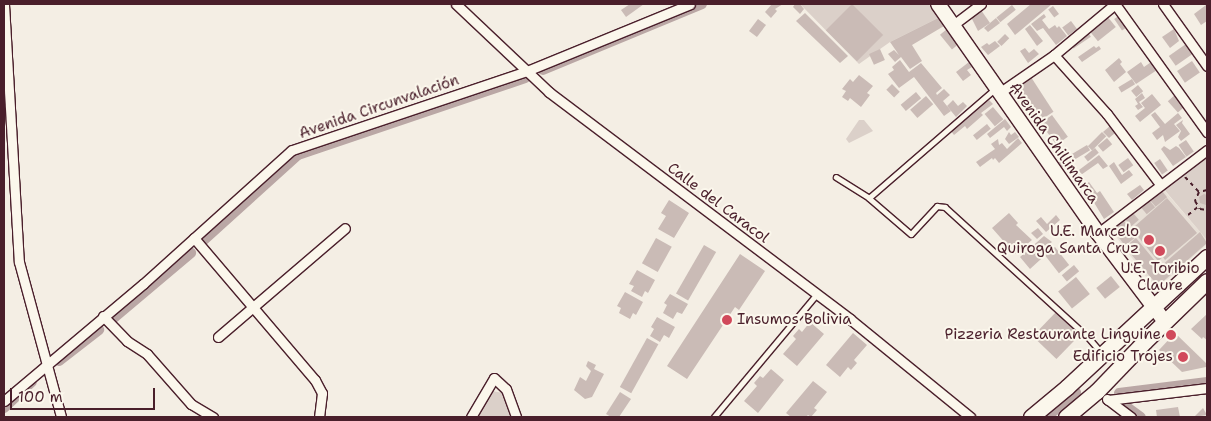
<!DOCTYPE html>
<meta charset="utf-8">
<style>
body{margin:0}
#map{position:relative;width:1211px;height:421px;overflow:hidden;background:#f4eee4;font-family:"Shantell Sans",sans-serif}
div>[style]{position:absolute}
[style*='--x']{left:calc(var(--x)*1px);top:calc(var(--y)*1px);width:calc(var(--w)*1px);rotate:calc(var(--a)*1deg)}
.built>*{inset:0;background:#e7dfd6}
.green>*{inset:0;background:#dbd0c9}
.canal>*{height:10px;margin:-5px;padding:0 5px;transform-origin:5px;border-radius:5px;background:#baa7a5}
.building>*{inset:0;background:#cabbb6;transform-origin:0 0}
.path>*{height:2px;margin-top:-1px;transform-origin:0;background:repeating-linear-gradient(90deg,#4a1f2b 0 4px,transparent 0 8px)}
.roads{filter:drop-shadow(1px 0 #4a1f2b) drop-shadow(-1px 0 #4a1f2b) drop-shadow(0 1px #4a1f2b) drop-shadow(0 -1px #4a1f2b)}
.lane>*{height:4.5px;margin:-2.25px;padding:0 2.25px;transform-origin:2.25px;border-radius:2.25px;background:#fbf7ec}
.street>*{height:9px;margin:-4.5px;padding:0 4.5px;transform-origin:4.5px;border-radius:4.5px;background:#fbf7ec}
.secondary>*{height:14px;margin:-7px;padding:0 7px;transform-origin:7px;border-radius:7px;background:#fbf7ec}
.primary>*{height:15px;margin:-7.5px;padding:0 7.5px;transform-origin:7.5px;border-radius:7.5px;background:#fbf7ec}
.dots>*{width:14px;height:14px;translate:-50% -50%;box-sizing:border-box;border:2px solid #fbf7ec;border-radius:50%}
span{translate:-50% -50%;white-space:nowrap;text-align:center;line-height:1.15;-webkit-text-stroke:4px #fbf7ec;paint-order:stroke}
.street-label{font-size:15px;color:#4a1f2b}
.poi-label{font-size:15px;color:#4a1f2b}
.right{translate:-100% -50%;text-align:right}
.left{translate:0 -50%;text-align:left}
.frame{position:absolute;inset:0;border:5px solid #4a1f2b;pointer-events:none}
.scale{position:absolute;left:10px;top:388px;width:145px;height:22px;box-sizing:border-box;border:2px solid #4a1f2b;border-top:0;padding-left:6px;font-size:15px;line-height:18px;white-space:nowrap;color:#4a1f2b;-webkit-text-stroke:4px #fbf7ec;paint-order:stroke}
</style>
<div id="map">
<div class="built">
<i style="clip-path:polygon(1163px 189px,1207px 240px,1207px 244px,1156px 290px,1111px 230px)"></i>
</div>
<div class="green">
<i style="clip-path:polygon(800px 4px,929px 4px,938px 18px,890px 42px,859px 64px)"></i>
<i style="clip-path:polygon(859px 120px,864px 120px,873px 131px,849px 143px,846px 139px)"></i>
<i style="clip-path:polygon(1207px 152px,1207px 240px,1162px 187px)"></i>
<i style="clip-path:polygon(492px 391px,503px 393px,510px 417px,475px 417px)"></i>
</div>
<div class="canal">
<i style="--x:543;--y:70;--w:172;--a:-22.5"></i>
<i style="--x:204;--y:240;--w:127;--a:-42.1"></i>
<i style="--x:298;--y:155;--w:240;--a:-18.7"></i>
<i style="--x:114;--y:318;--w:101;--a:-40.2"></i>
<i style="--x:59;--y:361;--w:51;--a:-37.8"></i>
<i style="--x:1119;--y:393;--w:89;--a:-7.1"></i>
<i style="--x:1123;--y:404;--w:22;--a:36"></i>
<i style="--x:4;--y:408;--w:38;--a:-43"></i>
<i style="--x:1047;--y:417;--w:38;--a:-40"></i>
</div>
<div class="building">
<i style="clip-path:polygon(630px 4px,644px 4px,626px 17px,621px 10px)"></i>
<i style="clip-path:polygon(772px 4px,783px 4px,775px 9px,777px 11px,771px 18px,765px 12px)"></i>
<i style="clip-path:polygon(795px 4px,800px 4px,804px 9px,800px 14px,793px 7px)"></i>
<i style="left:852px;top:4px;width:44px;height:37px;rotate:45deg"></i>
<i style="clip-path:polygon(1031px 4px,1052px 4px,1015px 35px,1007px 24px)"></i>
<i style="left:1012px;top:5px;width:6px;height:20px;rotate:51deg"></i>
<i style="clip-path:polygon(1206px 5px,1207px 21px,1201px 25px,1194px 14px)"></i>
<i style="left:1053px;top:6px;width:10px;height:6px;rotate:53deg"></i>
<i style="clip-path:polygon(981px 10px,990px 23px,978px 31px,971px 17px)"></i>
<i style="clip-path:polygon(805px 13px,848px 56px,840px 63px,796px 21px)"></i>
<i style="clip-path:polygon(1044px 14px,1046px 17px,1042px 20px,1049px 29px,1055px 25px,1057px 28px,1059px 26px,1067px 36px,1056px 45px,1043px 28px,1037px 31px,1031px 24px)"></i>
<i style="left:1120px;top:15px;width:14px;height:7px;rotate:56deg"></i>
<i style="left:1107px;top:16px;width:14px;height:23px;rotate:51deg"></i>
<i style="clip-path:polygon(938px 18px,944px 26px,912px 45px,922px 61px,910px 69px,901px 57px,895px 62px,888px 54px,894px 50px,899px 55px,890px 42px)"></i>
<i style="clip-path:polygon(996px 18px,1000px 23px,988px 32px,984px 28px)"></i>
<i style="left:758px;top:19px;width:10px;height:15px;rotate:37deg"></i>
<i style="left:1071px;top:21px;width:10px;height:11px;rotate:53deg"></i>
<i style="clip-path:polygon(1030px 25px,1043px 41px,1037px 46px,1025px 29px)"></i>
<i style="left:947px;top:29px;width:19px;height:9px;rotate:51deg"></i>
<i style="clip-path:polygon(1174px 29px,1179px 41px,1170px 48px,1162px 37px)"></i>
<i style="left:1087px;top:31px;width:7px;height:21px;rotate:56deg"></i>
<i style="left:1005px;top:34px;width:6px;height:11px;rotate:45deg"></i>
<i style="clip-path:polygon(995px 41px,1000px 46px,988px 55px,981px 47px,987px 43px,989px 45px)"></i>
<i style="left:1186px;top:44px;width:12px;height:21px;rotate:55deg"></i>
<i style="clip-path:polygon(1094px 46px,1096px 48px,1099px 46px,1101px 49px,1082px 62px,1078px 57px)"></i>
<i style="clip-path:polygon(1025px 48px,1029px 53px,1034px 49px,1039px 54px,1028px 63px,1020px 51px)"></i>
<i style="left:880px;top:49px;width:12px;height:12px;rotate:66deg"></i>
<i style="clip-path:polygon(1119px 58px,1122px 62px,1120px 64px,1126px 72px,1114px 82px,1105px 70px)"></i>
<i style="clip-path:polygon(900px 60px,909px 72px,921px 63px,942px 88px,936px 93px,937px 95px,944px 89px,950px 95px,943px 101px,951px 111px,944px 116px,914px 77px,899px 88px,888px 74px,894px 70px,892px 67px)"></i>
<i style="clip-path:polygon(1154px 60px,1160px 68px,1136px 84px,1127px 72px,1141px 62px,1144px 67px)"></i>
<i style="left:1192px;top:61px;width:14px;height:18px;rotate:56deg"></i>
<i style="clip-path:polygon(969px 62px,972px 67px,967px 70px,971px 75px,963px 81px,956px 72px)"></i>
<i style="left:1029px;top:74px;width:45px;height:16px;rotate:57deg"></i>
<i style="clip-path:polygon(859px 75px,873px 86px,867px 93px,870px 95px,861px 107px,850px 98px,848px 101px,842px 97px,846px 91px,842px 89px,850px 79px,853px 82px)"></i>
<i style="left:1132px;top:79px;width:6px;height:16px;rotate:59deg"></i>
<i style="left:892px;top:84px;width:11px;height:8px;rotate:45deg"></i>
<i style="left:1138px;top:85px;width:8px;height:9px;rotate:50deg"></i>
<i style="left:916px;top:92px;width:8px;height:20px;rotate:50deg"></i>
<i style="clip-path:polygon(1142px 93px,1145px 98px,1139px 102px,1143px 107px,1138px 110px,1135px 106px,1138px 104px,1135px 99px)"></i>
<i style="clip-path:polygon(1152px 94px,1161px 105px,1140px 122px,1135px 116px,1145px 108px,1141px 103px)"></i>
<i style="left:1176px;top:94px;width:15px;height:11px;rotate:48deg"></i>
<i style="left:926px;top:96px;width:11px;height:21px;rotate:49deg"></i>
<i style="clip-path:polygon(953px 100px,958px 106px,963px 102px,967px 106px,956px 117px,947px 106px)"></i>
<i style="clip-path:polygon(989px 100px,993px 104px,981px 113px,983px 115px,967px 129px,965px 126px,954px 135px,951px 131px)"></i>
<i style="left:993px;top:107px;width:16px;height:11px;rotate:50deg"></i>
<i style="clip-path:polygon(1155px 112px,1165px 124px,1178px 113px,1182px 118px,1174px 124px,1180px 131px,1165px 142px,1163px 135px,1157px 140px,1152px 133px,1160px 127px,1151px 115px)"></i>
<i style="left:1052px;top:115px;width:27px;height:14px;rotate:54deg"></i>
<i style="clip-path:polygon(1005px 119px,1011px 127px,1007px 131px,1004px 127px,990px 138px,987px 134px)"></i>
<i style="clip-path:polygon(1183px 120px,1182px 123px,1190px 134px,1181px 141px,1178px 137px,1181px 131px,1176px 125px)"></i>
<i style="left:987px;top:124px;width:6px;height:18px;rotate:51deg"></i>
<i style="clip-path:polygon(1110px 126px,1115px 133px,1109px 138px,1103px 132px)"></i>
<i style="clip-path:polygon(1009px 132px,1011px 135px,1015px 132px,1019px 137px,1009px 144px,1005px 139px)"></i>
<i style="left:1102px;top:132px;width:6px;height:20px;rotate:45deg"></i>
<i style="clip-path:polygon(1018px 138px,1022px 143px,999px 163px,995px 158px,993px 160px,992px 158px,980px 167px,976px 162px,995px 149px,991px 144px,998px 139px,999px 145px,1002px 143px,1007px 149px)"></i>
<i style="left:1107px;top:138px;width:8px;height:12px;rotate:50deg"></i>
<i style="left:1186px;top:140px;width:14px;height:9px;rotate:56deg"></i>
<i style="left:1087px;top:145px;width:6px;height:33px;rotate:59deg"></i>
<i style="clip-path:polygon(1164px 146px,1170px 150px,1176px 146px,1179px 148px,1186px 157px,1173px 166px,1161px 149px)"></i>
<i style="left:1095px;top:148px;width:6px;height:14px;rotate:51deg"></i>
<i style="clip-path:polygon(1099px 155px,1108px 166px,1103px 169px,1098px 163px,1078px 177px,1075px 173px)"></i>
<i style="left:1128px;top:158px;width:9px;height:12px;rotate:54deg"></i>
<i style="left:1160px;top:159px;width:14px;height:7px;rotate:56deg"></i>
<i style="clip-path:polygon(1114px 162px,1122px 175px,1129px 170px,1133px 175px,1121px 184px,1109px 166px)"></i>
<i style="clip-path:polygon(1089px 182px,1097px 193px,1100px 191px,1114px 212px,1104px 219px,1084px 186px)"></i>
<i style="clip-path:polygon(1140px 185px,1144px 190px,1132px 200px,1127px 194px)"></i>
<i style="left:1162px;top:191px;width:8px;height:15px;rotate:50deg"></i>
<i style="clip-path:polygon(1204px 194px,1207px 195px,1206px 205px,1200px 203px,1199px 197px)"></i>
<i style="clip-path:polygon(1167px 198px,1197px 233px,1165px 260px,1163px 257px,1158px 261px,1135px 233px,1138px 231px,1135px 226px)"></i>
<i style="clip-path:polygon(669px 200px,689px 213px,674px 238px,658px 229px,666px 216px,661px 213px)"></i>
<i style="left:1150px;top:201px;width:8px;height:11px;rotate:50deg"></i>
<i style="clip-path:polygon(1009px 213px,1018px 223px,1016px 225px,1032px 240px,1015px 254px,992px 228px)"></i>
<i style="left:1133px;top:213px;width:9px;height:10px;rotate:49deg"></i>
<i style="clip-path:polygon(1056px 215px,1060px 220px,1046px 232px,1036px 221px,1041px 217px,1047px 224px)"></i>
<i style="left:1124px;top:221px;width:20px;height:14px;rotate:53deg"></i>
<i style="clip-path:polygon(1038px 228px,1043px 234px,1037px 239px,1031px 233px)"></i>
<i style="clip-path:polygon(1200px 232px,1207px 243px,1158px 286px,1125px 247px,1136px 238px,1160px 267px)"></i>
<i style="clip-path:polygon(1044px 236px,1052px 242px,1047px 246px,1051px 250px,1030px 269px,1020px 257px)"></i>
<i style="left:656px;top:238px;width:18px;height:29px;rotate:29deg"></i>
<i style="left:704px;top:245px;width:14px;height:56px;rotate:30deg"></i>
<i style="left:1055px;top:247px;width:23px;height:13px;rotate:52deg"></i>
<i style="clip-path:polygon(740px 254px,765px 271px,739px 310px,735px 307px,687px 379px,667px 366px)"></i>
<i style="left:1074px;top:265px;width:8px;height:16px;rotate:50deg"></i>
<i style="clip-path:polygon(637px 270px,655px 280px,648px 293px,645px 291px,642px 297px,631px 291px,634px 286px,629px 284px)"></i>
<i style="left:1111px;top:276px;width:14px;height:19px;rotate:51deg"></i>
<i style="left:1076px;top:277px;width:22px;height:23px;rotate:51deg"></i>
<i style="clip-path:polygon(625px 292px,643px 302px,636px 315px,633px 313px,630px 319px,619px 313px,621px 308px,617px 306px)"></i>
<i style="clip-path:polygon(670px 294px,688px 304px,682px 314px,677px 312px,673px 319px,663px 313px,667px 305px,664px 303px)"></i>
<i style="left:1057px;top:311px;width:33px;height:35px;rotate:44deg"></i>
<i style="clip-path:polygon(1207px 314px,1207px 340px,1203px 337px,1202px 339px,1191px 329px)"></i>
<i style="clip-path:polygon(657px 317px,675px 327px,669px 338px,664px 335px,660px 342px,650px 336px,654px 329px,651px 327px)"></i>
<i style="clip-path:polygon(810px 322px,824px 334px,797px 366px,783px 354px,796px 339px,793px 336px,799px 329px,802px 332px)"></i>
<i style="clip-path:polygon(853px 333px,867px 345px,854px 360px,857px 363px,851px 370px,848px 367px,840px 377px,826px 365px)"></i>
<i style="clip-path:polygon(1175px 333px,1207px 364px,1206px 367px,1182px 372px,1159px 350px)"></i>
<i style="left:647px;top:338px;width:13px;height:56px;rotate:29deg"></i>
<i style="clip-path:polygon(588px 361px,596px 365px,594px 369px,604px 374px,592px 397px,585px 399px,574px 390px,580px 377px,586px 381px,591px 371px,586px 366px)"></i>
<i style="clip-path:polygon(771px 369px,784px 380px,758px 413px,744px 401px,757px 386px,754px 383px,760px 376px,763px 378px)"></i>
<i style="clip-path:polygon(813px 381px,827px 392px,814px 408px,817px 410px,811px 417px,808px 415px,806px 417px,791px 417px,786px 413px)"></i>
<i style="clip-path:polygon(620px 392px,631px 399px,619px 417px,611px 417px,606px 414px)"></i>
<i style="clip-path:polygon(1178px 407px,1180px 417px,1157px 417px,1156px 410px)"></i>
<i style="clip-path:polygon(1203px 408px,1207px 415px,1194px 417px)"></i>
</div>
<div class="path">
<i style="--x:1185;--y:177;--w:21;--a:47"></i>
<i style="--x:1207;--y:190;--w:8;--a:166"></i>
<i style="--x:1199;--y:192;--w:10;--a:114"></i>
<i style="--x:1195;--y:201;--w:9;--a:58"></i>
<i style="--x:1200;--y:209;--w:7;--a:8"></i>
<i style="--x:1188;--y:215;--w:13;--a:-39"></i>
</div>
<div class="roads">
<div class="lane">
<i style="--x:836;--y:177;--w:39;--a:32"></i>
<i style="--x:869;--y:198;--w:55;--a:40.6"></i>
<i style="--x:911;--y:234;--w:38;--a:-47"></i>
<i style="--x:937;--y:206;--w:8;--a:7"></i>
<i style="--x:945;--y:207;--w:193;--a:42.3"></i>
<i style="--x:1088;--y:337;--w:20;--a:49"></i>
<i style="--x:869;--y:198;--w:168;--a:-40.9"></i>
<i style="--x:714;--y:417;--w:160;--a:-50.1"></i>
</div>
<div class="street">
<i style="--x:4;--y:4;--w:258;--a:86.7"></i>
<i style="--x:19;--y:262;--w:161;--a:74.8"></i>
<i style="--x:456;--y:4;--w:128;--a:43.4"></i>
<i style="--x:549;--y:92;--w:377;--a:37"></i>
<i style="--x:850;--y:319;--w:155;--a:39.2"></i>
<i style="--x:1115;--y:4;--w:158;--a:54.3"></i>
<i style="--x:1163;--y:4;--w:76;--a:54.6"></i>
<i style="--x:953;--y:25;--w:35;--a:-37"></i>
<i style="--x:1054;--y:55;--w:79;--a:48.1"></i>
<i style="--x:1107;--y:114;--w:88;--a:52.9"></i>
<i style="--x:999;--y:93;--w:67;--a:-34.6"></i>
<i style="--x:1054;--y:55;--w:80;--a:-39.9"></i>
<i style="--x:1098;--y:233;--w:137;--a:-37.3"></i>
<i style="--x:194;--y:238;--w:187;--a:49.6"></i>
<i style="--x:315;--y:380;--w:15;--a:62"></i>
<i style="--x:322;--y:393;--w:24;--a:97"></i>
<i style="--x:103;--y:316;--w:35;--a:46"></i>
<i style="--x:127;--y:341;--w:24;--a:33"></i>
<i style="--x:147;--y:354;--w:67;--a:48.7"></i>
<i style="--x:191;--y:404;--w:26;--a:31"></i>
<i style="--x:218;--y:337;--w:167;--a:-40.6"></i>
<i style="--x:1107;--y:399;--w:30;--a:37"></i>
<i style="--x:1108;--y:400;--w:100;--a:-6.9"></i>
<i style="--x:4;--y:401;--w:182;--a:-40.1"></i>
<i style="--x:143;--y:284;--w:200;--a:-42"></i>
<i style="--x:292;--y:150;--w:248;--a:-18.6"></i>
<i style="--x:527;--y:71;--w:176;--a:-22.3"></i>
<i style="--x:471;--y:417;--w:45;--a:-59.5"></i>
<i style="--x:494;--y:378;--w:16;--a:43"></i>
<i style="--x:506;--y:389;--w:30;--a:70"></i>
</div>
<div class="secondary">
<i style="--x:938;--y:4;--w:279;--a:55.1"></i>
<i style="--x:1098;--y:233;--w:111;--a:53"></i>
</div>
<div class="primary">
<i style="--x:1031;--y:417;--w:47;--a:-39.8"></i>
<i style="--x:1067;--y:387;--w:191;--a:-42.9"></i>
<i style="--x:1066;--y:417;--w:40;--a:-40"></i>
<i style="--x:1097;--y:391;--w:69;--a:-46.2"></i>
<i style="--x:1145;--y:341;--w:86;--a:-44.1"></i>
</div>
</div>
<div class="dots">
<i style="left:1149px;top:240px;background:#d1495b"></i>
<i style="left:1160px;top:251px;background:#d1495b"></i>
<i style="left:727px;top:320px;background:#d1495b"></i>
<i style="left:1171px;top:335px;background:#d1495b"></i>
<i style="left:1183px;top:357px;background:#d1495b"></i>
</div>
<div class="street-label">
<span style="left:379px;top:107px;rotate:-19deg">Avenida Circunvalación</span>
<span style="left:1054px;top:143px;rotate:55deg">Avenida Chillimarca</span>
<span style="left:718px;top:203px;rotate:37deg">Calle del Caracol</span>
</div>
<div class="poi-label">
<span class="right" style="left:1139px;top:240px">U.E. Marcelo<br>Quiroga Santa Cruz</span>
<span style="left:1160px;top:277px">U.E. Toribio<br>Claure</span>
<span class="left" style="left:737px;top:320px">Insumos Bolivia</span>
<span class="right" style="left:1161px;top:335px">Pizzeria Restaurante Linguine</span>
<span class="right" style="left:1173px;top:357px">Edificio Trojes</span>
</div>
<div class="frame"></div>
<div class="scale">100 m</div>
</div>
